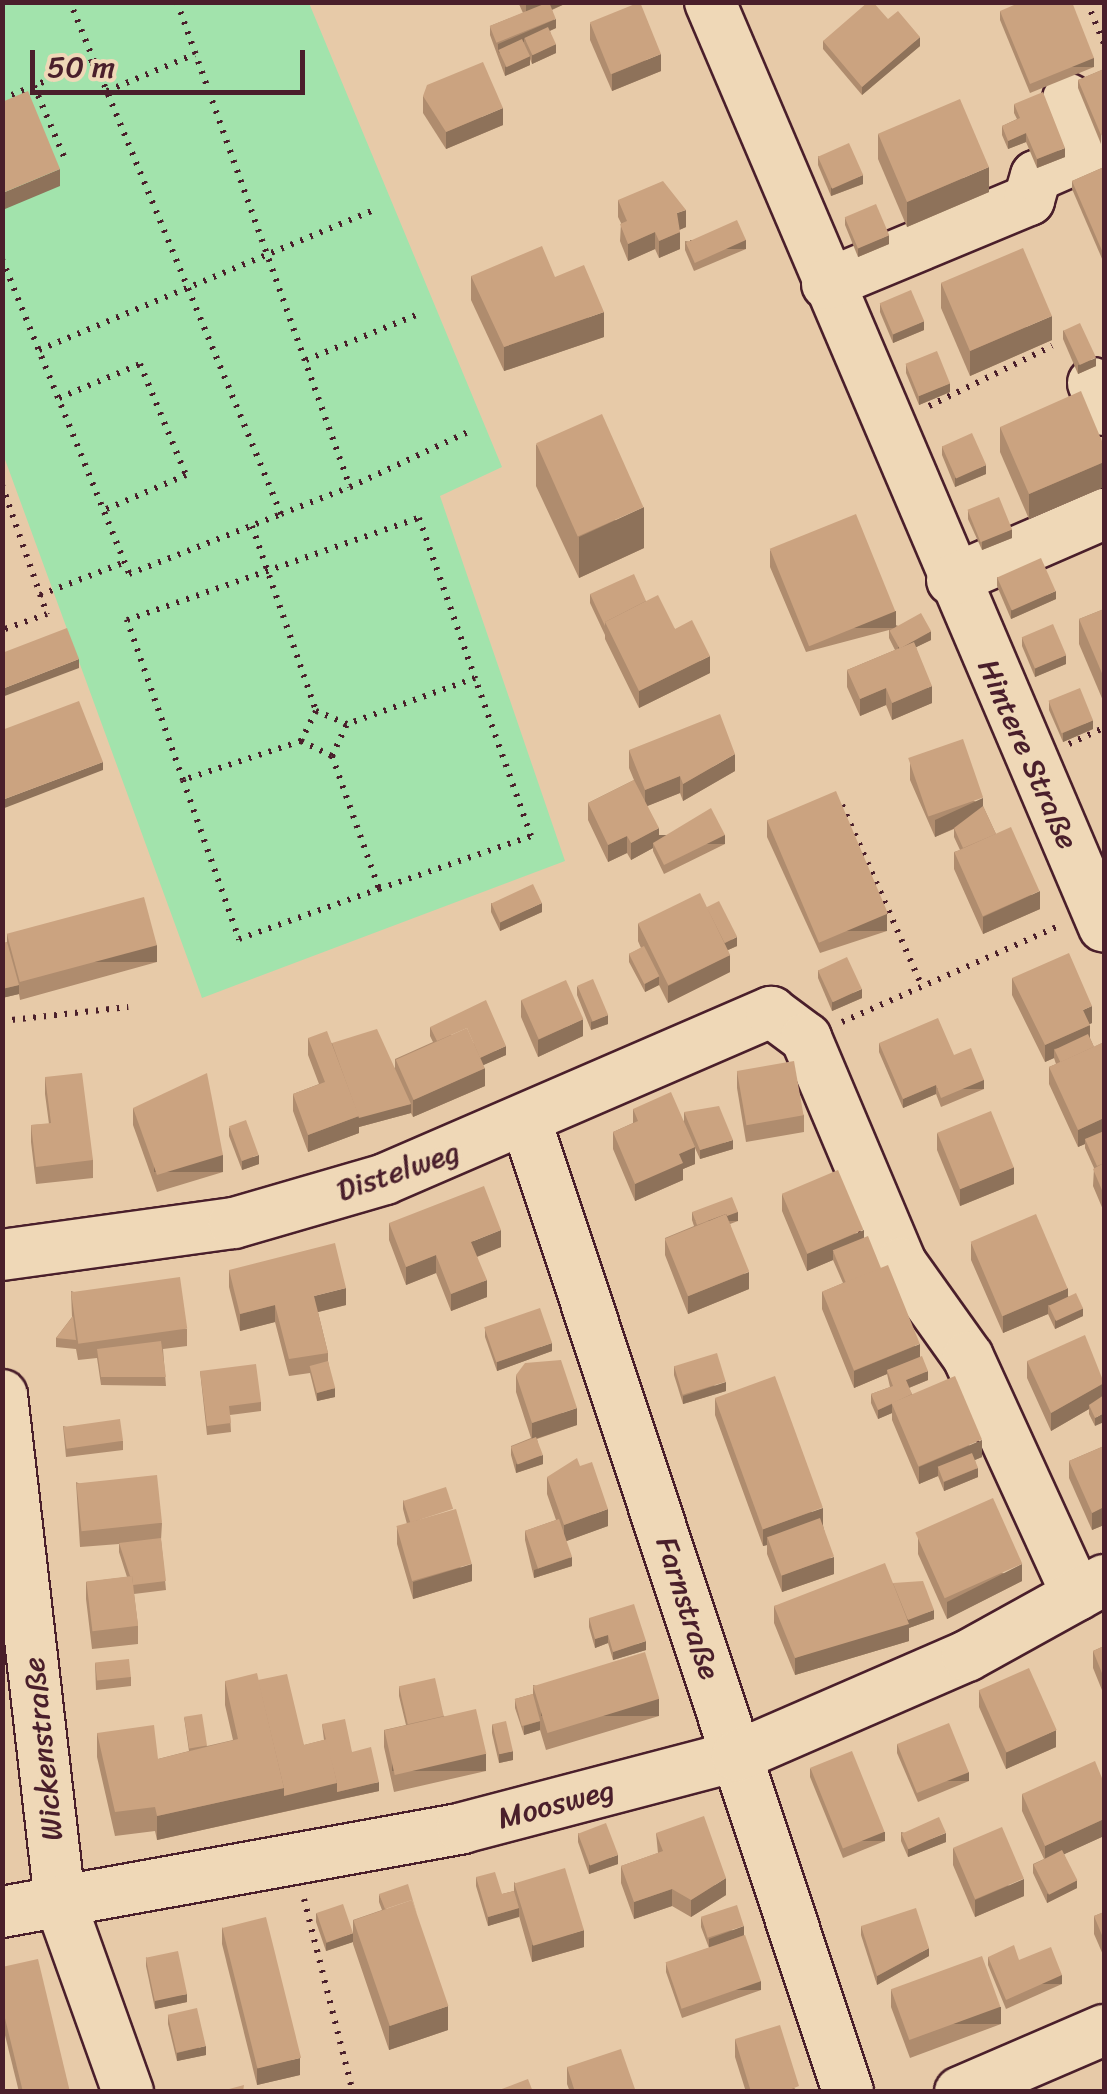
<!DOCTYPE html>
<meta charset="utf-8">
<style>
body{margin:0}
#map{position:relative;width:1107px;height:2094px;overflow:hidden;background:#e7caa8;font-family:Sriracha,sans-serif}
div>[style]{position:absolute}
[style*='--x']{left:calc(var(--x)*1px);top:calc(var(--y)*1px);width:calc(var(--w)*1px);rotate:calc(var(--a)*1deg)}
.green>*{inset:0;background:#a2e3ac}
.path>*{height:6px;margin-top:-3px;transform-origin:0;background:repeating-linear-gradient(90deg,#4a1f2b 0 2.5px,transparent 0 10.5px)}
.roads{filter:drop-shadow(2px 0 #4a1f2b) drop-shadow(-2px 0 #4a1f2b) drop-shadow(0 2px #4a1f2b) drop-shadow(0 -2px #4a1f2b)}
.minor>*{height:50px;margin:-25px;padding:0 25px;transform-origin:25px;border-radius:25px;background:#efd8b7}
.wall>*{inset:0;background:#af8c6e}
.shaded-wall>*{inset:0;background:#8e725a;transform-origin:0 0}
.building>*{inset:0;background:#cba380;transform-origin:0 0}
span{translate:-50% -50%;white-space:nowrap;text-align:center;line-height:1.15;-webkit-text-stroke:8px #efd8b7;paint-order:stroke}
.street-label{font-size:30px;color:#4a1f2b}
.frame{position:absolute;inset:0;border:5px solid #4a1f2b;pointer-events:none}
.scale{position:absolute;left:30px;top:50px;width:275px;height:45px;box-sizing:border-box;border:5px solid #4a1f2b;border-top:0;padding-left:12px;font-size:30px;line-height:35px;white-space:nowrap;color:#4a1f2b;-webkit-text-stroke:8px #efd8b7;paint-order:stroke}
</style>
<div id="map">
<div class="green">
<i style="clip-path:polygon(3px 3px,309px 3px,502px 467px,440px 496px,565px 861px,202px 998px,3px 454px)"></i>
</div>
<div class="path">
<i style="--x:177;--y:2;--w:515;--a:70.37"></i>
<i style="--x:350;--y:487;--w:130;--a:-25"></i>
<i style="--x:1087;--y:2;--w:45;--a:68"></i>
<i style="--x:34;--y:86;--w:79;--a:67"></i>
<i style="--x:107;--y:91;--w:95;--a:-22.8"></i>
<i style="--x:2;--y:99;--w:100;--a:-22.4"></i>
<i style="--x:94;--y:61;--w:64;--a:-112.1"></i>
<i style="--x:2;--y:259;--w:340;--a:68"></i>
<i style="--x:129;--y:574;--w:163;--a:-21.5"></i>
<i style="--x:281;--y:514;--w:490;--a:-112.4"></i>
<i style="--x:39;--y:350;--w:365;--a:-22.7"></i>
<i style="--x:306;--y:360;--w:124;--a:-22.2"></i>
<i style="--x:59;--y:398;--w:88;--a:-22.8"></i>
<i style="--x:140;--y:364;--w:120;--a:67.5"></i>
<i style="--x:186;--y:475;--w:89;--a:156.9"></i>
<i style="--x:929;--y:406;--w:137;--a:-26"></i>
<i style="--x:2;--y:485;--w:137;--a:70.8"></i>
<i style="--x:47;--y:614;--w:48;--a:160.4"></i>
<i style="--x:281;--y:514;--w:74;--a:-21.4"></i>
<i style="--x:252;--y:526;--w:196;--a:70.9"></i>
<i style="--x:316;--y:711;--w:34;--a:117"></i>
<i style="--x:301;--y:741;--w:34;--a:26"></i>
<i style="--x:332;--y:756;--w:141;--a:70.5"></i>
<i style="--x:379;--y:889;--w:161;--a:-19.2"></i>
<i style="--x:531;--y:836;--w:168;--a:-109.5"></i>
<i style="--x:475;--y:678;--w:136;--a:160.2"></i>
<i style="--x:347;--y:724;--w:34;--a:-157"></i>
<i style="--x:40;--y:595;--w:91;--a:-21.2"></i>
<i style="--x:301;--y:741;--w:124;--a:161.7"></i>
<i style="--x:183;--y:780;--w:170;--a:-109.3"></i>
<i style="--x:127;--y:620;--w:309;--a:-19.3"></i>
<i style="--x:419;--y:518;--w:170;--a:70.7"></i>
<i style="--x:1069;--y:744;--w:38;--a:-25"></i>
<i style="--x:332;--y:756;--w:35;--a:-65"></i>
<i style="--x:183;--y:780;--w:169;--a:70.6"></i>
<i style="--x:239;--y:939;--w:149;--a:-19.7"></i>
<i style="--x:842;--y:805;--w:198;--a:66.2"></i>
<i style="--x:2;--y:1021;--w:127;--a:-6.3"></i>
<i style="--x:842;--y:1022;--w:237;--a:-23.9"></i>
<i style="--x:304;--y:1899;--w:199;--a:75.8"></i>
</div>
<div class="roads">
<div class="minor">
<i style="--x:710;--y:2;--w:1005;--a:66.93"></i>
<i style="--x:827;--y:284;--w:219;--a:-22.6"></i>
<i style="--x:1029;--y:200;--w:25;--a:-74"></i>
<i style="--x:1036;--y:176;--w:60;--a:-23.6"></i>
<i style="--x:1091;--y:152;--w:58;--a:-113.5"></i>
<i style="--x:1093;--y:383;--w:29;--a:68"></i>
<i style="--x:952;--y:580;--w:166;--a:-23.5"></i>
<i style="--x:527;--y:1124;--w:1020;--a:71.65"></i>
<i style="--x:2;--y:1255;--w:234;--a:-7.9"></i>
<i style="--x:234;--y:1223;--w:157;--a:-16.2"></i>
<i style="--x:385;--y:1179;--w:421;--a:-23.4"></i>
<i style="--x:771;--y:1012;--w:44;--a:36.6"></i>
<i style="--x:806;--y:1038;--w:244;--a:67.1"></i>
<i style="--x:901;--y:1263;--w:115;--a:54.5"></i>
<i style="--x:968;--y:1357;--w:262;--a:65.4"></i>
<i style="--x:2;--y:1395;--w:510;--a:83.47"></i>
<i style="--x:60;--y:1902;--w:202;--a:70.3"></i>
<i style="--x:2;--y:1912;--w:468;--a:-10.3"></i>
<i style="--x:462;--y:1828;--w:284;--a:-14.7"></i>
<i style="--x:737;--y:1756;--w:251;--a:-23.5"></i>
<i style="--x:967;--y:1656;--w:157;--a:-29"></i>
<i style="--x:960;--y:2092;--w:157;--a:-23.3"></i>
</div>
</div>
<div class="wall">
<i style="clip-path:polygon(518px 2px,569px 2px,552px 10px,556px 28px,550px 31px,556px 53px,532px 64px,530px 59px,530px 65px,505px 76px,490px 35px,490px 26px,523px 13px)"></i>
<i style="clip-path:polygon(1000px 11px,1094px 67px,1030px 93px,1000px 20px)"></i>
<i style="clip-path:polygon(888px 19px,920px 46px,862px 95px,823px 49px,823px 41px)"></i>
<i style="clip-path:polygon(590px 23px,661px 71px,612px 91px,590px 40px)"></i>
<i style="clip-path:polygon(1104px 69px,1101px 144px,1078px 88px,1078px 80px)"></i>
<i style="clip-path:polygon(423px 96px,503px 125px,446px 149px,423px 113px)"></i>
<i style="clip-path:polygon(1014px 104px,1065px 157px,1037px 168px,1026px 142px,1008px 149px,1002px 135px,1002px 126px,1017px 119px,1014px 113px)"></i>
<i style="clip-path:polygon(878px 134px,989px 192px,907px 227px,878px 159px)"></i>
<i style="clip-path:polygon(818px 156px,863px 184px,831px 196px,818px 165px)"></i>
<i style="clip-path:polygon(1104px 167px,1103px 261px,1072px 189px,1072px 181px)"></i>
<i style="clip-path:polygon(618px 200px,686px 227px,679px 230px,680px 249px,659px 258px,655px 249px,628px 261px,620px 241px,621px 223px,618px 217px)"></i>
<i style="clip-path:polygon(845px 217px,889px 244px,858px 257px,845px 225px)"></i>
<i style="clip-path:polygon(685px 241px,746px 249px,694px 271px,685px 250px)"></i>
<i style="clip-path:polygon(471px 276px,555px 277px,604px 337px,504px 371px,471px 300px)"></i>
<i style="clip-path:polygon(941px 283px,1052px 340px,970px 376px,941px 308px)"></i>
<i style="clip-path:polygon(880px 303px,924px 330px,893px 343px,880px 312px)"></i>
<i style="clip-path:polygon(1063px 330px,1096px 366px,1078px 374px,1063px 339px)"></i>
<i style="clip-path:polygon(906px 364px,950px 392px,919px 405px,906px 373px)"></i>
<i style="clip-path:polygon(1000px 427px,1104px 446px,1104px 487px,1029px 519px,1000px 452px)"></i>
<i style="clip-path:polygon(536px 444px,644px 548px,579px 578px,536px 486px)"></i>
<i style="clip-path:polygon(942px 446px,986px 474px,955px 487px,942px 455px)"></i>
<i style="clip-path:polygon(968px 510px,1012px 538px,982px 550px,968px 519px)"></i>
<i style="clip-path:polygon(770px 550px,896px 625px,931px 640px,916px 647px,932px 703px,892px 720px,886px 705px,860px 716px,847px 687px,847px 670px,895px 650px,889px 638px,889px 630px,806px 652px,770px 567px)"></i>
<i style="clip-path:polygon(997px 577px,1056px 599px,1011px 619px,997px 586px)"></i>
<i style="clip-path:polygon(590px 594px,646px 601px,675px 629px,710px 673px,639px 708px,605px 639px,605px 635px,590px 603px)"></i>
<i style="clip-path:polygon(1104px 609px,1104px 703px,1079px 644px,1079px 619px)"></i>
<i style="clip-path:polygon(1022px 637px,1066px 664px,1035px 677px,1022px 646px)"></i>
<i style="clip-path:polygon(1049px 701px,1093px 729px,1063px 742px,1049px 710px)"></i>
<i style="clip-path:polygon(629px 750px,735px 771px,683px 801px,680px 793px,647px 806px,659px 840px,725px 844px,664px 874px,653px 851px,653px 848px,631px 860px,627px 853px,608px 862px,588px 820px,588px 803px,634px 780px,629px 768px)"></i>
<i style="clip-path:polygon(910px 763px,983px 806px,996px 834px,1040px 909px,983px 934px,954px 869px,954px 852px,960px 850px,954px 837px,954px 829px,935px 837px,910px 780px)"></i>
<i style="clip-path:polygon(767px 820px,887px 931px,820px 953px,767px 837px)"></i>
<i style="clip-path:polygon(491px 903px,542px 912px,500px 931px,491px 912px)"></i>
<i style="clip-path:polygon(706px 907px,737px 946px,728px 950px,730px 972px,668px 1003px,659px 985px,645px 992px,629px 962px,629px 954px,641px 948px,638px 941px,638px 924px)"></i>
<i style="clip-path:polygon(7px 934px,157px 962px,20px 1000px,19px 994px,2px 998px,2px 944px,7px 942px)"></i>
<i style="clip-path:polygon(818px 970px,862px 998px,832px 1011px,818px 978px)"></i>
<i style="clip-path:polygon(1012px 978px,1092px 1023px,1089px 1024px,1090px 1038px,1094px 1047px,1104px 1042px,1104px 1212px,1093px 1186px,1094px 1168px,1085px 1148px,1085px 1144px,1078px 1147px,1049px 1084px,1049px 1067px,1056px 1064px,1054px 1058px,1045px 1062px,1012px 995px)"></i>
<i style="clip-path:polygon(577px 986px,608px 1024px,591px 1030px,577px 995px)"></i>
<i style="clip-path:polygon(521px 1000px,583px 1036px,538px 1057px,521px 1017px)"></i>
<i style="clip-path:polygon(430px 1027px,506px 1055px,483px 1065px,485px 1086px,413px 1117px,411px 1113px,359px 1127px,359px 1133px,308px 1152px,293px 1111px,293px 1094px,319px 1084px,308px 1055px,308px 1038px,332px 1043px,395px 1068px,395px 1059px,433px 1042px,430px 1036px)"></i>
<i style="clip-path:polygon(879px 1043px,984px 1089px,941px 1107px,936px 1094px,903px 1108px,879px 1052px)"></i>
<i style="clip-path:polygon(737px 1071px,804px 1115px,804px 1132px,746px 1142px,737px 1088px)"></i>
<i style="clip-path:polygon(45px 1077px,93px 1160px,93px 1178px,36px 1184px,31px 1142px,31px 1125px,49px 1124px,45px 1094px)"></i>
<i style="clip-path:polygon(133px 1108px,223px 1172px,157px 1192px,133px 1125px)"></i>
<i style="clip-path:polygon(633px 1109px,684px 1121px,684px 1112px,733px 1149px,700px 1159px,695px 1148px,695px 1164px,683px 1169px,683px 1180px,635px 1201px,613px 1149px,613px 1132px,633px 1123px)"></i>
<i style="clip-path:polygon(229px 1127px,259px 1164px,242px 1170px,229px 1136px)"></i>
<i style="clip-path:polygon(937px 1133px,1014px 1184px,960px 1206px,937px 1150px)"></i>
<i style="clip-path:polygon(782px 1194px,864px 1238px,920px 1357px,928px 1380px,909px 1388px,912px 1394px,982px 1457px,975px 1460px,978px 1477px,944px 1491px,938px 1476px,919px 1484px,892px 1420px,892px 1413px,878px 1419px,871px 1403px,871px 1394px,890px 1387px,887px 1374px,854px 1388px,822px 1309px,822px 1292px,843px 1283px,833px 1260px,807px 1271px,782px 1211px)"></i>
<i style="clip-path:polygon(692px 1212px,738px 1221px,730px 1224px,749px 1289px,688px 1314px,665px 1255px,665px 1238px,694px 1226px,692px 1220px)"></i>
<i style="clip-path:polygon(389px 1223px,501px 1247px,477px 1257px,487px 1297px,451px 1311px,436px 1273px,406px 1285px,389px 1240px)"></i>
<i style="clip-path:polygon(971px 1243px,1068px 1296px,1083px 1316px,1055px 1329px,1048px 1314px,1003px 1333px,971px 1260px)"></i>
<i style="clip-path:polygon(229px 1270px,346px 1305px,318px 1312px,328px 1353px,328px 1361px,335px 1397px,317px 1401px,310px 1373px,289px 1376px,275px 1322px,240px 1331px,229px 1287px)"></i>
<i style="clip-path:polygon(71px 1291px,187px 1329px,187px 1346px,163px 1349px,166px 1386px,101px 1385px,97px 1358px,78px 1360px,76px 1349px,56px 1347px,56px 1338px,72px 1317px)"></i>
<i style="clip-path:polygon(485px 1328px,552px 1351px,497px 1371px,485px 1337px)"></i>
<i style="clip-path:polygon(1027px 1361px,1104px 1380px,1095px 1426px,1089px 1414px,1089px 1409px,1051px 1431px,1027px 1378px)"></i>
<i style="clip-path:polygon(674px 1366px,726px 1391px,683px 1404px,674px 1375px)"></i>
<i style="clip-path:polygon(200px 1371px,261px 1402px,261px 1411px,230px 1415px,231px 1432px,207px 1435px)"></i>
<i style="clip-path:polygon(516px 1375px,577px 1425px,537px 1439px,543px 1464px,516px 1473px,511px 1455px,511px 1446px,531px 1438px,516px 1392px)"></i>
<i style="clip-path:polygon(715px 1398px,823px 1525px,834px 1574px,782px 1592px,767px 1554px,767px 1545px,763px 1546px,715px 1415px)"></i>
<i style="clip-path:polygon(63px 1426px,123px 1441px,123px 1450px,66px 1457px)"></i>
<i style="clip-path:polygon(1104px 1446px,1104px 1525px,1092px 1530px,1069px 1478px,1069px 1461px)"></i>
<i style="clip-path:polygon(547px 1477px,608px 1526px,566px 1541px,572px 1566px,534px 1578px,525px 1540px,525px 1531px,556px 1520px,547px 1494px)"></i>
<i style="clip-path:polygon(76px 1482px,162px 1523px,161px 1540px,166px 1590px,134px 1594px,138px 1626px,138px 1644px,92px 1649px,86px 1599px,86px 1582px,127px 1577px,119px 1552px,119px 1544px,80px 1547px)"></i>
<i style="clip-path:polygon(403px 1500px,472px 1581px,413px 1599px,397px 1544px,397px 1527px,407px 1524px,403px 1509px)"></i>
<i style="clip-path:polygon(918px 1537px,1022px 1581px,947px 1619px,918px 1554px)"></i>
<i style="clip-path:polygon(893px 1583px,934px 1619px,909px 1628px,909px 1641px,795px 1675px,774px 1623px,774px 1606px)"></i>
<i style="clip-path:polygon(589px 1618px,646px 1650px,613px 1660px,608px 1643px,595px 1648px,589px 1627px)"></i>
<i style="clip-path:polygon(1104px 1646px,1104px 1695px,1093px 1668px,1093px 1651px)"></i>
<i style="clip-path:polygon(95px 1663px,131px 1677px,131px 1686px,96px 1690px)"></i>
<i style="clip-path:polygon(258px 1680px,304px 1745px,324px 1740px,322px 1724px,352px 1752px,379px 1791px,157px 1840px,155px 1831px,115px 1836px,97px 1757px,97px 1733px,158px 1759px,189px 1751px,184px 1717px,207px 1746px,233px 1740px,225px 1705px,225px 1681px)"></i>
<i style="clip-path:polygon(533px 1685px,659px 1716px,546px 1750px,540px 1730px,524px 1735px,515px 1708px,515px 1699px,533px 1694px)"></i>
<i style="clip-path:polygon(399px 1687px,444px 1716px,486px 1771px,394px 1792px,384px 1747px,384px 1730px,406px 1725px,399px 1696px)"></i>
<i style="clip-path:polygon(979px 1690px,1056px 1747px,1006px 1769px,979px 1707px)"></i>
<i style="clip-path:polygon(492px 1724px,513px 1760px,499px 1763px,492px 1733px)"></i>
<i style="clip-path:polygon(897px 1744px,969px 1781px,918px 1802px,897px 1753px)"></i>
<i style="clip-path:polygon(810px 1768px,885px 1841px,843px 1858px,810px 1777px)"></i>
<i style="clip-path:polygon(1104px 1783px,1104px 1836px,1064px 1854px,1077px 1888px,1047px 1903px,1033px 1873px,1033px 1864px,1044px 1859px,1022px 1811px,1022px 1794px)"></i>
<i style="clip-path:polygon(901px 1832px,946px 1842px,908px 1857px,901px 1841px)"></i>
<i style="clip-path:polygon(578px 1833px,618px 1864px,589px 1874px,578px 1842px)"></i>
<i style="clip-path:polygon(656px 1833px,726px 1895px,691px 1917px,672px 1906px,634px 1919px,621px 1883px,621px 1866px,658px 1853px)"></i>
<i style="clip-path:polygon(953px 1848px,1024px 1896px,975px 1917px,953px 1865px)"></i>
<i style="clip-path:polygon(476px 1877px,502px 1894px,514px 1891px,514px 1882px,584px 1947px,532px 1962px,519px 1916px,488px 1926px,476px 1886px)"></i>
<i style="clip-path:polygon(379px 1894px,448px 2030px,389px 2050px,353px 1944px,353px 1920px,382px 1910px,379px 1902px)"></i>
<i style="clip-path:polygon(1104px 1912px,1104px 1957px,1094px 1934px,1094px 1916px)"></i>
<i style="clip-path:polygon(316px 1913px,353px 1942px,326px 1951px,316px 1922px)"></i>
<i style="clip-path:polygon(701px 1918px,744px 1935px,761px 1990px,682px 2018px,666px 1972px,666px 1963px,709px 1948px,701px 1927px)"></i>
<i style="clip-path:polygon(861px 1926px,929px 1956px,877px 1985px,861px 1935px)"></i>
<i style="clip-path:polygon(222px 1927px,300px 2075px,257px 2085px,222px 1944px)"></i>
<i style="clip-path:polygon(146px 1957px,187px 2002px,155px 2009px,146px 1966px)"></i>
<i style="clip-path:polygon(988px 1957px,1019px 1960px,1062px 1984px,1006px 2009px,988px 1965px)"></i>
<i style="clip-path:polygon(2px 1967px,70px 2092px,19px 2092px,2px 2023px)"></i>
<i style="clip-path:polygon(891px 1990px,1001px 2024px,910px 2058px,891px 2007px)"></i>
<i style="clip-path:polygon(168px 2015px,206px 2055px,177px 2061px,168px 2024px)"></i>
<i style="clip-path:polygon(735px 2039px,799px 2092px,746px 2092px,735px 2057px)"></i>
<i style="clip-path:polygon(567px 2067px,636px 2092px,570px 2092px,567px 2084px)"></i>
</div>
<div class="shaded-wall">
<i style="clip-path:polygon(529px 2px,569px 2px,526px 21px,526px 4px)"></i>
<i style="clip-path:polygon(556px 19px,556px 28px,526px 41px,524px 38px,524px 42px,499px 53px,498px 49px,498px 53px,498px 44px)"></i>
<i style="clip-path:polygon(920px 37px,920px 46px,862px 95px,862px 87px)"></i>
<i style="clip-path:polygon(556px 44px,556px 53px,532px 64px,532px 55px)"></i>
<i style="clip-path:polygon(661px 54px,661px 71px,612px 91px,612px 74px)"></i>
<i style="clip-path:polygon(530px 56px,530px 65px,505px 76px,505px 67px)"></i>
<i style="left:1094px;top:58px;width:9px;height:69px;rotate:90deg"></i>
<i style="clip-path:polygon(503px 108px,503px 125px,446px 149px,446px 132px)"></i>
<i style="clip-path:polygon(1026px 133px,1026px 142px,1008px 149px,1008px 141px)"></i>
<i style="clip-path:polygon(1065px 148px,1065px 157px,1037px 168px,1037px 159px)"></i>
<i style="clip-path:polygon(989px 167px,989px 192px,907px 227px,907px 202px)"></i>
<i style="clip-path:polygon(60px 169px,60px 186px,5px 209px,5px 192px)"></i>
<i style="clip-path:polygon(863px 175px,863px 184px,831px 196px,831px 188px)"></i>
<i style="clip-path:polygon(686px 210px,686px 227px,677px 231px,677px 213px)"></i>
<i style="clip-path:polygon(655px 232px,655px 249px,628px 261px,628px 244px)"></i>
<i style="clip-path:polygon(680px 232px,680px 249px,659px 258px,659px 241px)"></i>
<i style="clip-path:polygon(889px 235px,889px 244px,858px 257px,858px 248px)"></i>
<i style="left:746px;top:240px;width:9px;height:56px;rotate:90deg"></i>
<i style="clip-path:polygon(604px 312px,604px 337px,504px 371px,504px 347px)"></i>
<i style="clip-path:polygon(1052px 316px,1052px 340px,970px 376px,970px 351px)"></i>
<i style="clip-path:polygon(924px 321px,924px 330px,893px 343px,893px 334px)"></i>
<i style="clip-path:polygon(1096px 358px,1096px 366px,1078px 374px,1078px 365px)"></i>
<i style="clip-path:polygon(950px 383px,950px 392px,919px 405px,919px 396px)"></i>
<i style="clip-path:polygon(1104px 462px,1104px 487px,1029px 519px,1029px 494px)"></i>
<i style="clip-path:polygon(986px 465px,986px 474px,955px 487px,955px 478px)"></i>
<i style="clip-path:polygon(644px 507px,644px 548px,579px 578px,579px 537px)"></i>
<i style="clip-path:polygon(1012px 529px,1012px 538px,982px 550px,982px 541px)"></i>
<i style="left:5px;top:583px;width:17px;height:3px;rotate:90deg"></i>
<i style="clip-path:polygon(1056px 591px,1056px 599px,1011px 619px,1011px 610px)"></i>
<i style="left:896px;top:611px;width:17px;height:93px;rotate:90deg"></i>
<i style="clip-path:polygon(931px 631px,931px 640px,898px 656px,898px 647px)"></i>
<i style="clip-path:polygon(1066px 655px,1066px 664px,1035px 677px,1035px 668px)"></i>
<i style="clip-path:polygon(710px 656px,710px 673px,639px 708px,639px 691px)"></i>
<i style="clip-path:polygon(79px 659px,79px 668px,2px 697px,2px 689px)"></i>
<i style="clip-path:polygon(932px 686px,932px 703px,892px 720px,892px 703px)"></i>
<i style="clip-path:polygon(886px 688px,886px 705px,860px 716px,860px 699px)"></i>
<i style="clip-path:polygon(1093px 720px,1093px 729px,1063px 742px,1063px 733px)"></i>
<i style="clip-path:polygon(735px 754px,735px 771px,683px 801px,683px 784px)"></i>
<i style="clip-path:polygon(103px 762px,103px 770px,2px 809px,2px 800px)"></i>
<i style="clip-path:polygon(680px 776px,680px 793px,645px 807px,645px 790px)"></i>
<i style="clip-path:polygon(983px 798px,983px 815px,935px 837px,935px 820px)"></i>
<i style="clip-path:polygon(659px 828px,659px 845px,653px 843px,653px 848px,631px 860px,631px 843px)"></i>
<i style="left:725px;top:835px;width:9px;height:68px;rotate:90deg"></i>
<i style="clip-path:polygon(627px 836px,627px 853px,608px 862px,608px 845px)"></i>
<i style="clip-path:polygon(1040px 891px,1040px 909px,983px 934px,983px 917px)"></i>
<i style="clip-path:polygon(542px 903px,542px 912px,500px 931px,500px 922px)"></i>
<i style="left:887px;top:914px;width:17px;height:71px;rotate:90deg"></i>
<i style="clip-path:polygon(737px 937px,737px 946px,721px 953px,721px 945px)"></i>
<i style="left:157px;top:945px;width:17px;height:142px;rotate:90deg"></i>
<i style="clip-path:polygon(730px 955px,730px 972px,668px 1003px,668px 986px)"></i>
<i style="clip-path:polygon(659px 976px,659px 985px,645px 992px,645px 984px)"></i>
<i style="clip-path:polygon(19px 985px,19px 994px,2px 998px,2px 989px)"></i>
<i style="clip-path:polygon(862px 989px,862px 998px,832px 1011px,832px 1002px)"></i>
<i style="clip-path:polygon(1092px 1006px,1092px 1023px,1083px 1027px,1083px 1010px)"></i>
<i style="clip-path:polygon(608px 1015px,608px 1024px,591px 1030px,591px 1022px)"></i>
<i style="clip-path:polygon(583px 1019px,583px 1036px,538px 1057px,538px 1040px)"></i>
<i style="clip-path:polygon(1090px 1025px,1090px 1042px,1054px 1049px,1054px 1058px,1045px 1062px,1045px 1045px)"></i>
<i style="clip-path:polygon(506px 1046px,506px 1055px,477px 1068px,477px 1059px)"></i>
<i style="clip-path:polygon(485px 1068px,485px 1086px,413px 1117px,413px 1100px)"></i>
<i style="left:984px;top:1080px;width:9px;height:47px;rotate:90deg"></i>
<i style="clip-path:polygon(936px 1085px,936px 1094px,903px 1108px,903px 1099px)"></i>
<i style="clip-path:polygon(411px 1104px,411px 1113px,359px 1127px,359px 1133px,308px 1152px,308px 1135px,359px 1116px)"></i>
<i style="clip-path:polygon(1104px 1118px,1104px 1135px,1085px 1139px,1085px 1144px,1078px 1147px,1078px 1130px)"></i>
<i style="clip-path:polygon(733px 1140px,733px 1149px,700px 1159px,700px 1150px)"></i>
<i style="clip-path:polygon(695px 1147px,695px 1164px,683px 1169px,683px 1180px,635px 1201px,635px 1184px,679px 1154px)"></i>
<i style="left:223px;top:1155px;width:17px;height:69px;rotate:90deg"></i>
<i style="clip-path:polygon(259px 1155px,259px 1164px,242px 1170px,242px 1161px)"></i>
<i style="clip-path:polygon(1014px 1167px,1014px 1184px,960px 1206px,960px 1189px)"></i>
<i style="left:738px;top:1212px;width:9px;height:43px;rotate:90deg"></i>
<i style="clip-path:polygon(501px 1230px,501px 1247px,471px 1259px,471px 1242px)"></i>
<i style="clip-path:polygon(864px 1230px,864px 1247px,833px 1252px,833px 1260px,807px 1271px,807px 1254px)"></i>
<i style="clip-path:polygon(436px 1255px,436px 1273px,406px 1285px,406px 1267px)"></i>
<i style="clip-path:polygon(749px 1272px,749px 1289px,688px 1314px,688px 1296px)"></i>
<i style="clip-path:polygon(487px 1280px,487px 1297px,451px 1311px,451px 1294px)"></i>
<i style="clip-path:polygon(346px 1288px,346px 1305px,314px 1313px,314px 1296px)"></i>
<i style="clip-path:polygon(1068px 1288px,1068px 1305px,1048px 1305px,1048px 1314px,1003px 1333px,1003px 1316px)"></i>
<i style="clip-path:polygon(275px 1305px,275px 1322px,240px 1331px,240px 1314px)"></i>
<i style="clip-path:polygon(1083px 1308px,1083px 1316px,1055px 1329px,1055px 1320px)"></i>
<i style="clip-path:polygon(552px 1343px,552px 1351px,497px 1371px,497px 1362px)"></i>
<i style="clip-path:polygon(920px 1344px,920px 1361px,887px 1370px,887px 1374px,854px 1388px,854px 1371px)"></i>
<i style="clip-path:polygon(928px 1371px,928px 1380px,906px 1389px,906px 1380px)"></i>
<i style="clip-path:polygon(726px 1382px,726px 1391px,683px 1404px,683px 1396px)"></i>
<i style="clip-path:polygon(1104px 1383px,1104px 1400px,1089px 1405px,1089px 1409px,1051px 1431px,1051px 1413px)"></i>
<i style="clip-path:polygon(335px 1388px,335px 1397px,317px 1401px,317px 1393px)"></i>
<i style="clip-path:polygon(892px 1404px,892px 1413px,878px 1419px,878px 1410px)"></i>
<i style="clip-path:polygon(577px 1408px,577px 1425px,532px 1440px,532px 1423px)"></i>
<i style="clip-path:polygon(1104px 1413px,1104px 1422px,1095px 1426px,1095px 1418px)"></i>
<i style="clip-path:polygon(982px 1440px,982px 1457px,941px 1474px,938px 1467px,938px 1476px,919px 1484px,919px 1467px)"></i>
<i style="clip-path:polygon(543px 1455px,543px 1464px,516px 1473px,516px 1464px)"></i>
<i style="clip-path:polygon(978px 1468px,978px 1477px,944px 1491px,944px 1482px)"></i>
<i style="clip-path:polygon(1104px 1507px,1104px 1525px,1092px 1530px,1092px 1513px)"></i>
<i style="clip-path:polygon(823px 1508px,823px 1525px,767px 1537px,767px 1545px,763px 1546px,763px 1529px)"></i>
<i style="clip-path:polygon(608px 1509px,608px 1526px,564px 1542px,564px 1525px)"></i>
<i style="clip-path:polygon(572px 1557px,572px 1566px,534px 1578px,534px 1570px)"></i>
<i style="clip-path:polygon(834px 1557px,834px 1574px,782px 1592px,782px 1575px)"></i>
<i style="clip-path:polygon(472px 1564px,472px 1581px,413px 1599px,413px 1582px)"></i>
<i style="clip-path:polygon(1022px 1564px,1022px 1581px,947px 1619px,947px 1602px)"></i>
<i style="clip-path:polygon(934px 1610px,934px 1619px,909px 1628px,909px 1641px,795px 1675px,795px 1658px)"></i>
<i style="clip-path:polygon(608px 1635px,608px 1643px,595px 1648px,595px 1639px)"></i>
<i style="clip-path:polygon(646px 1641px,646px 1650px,613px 1660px,613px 1652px)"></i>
<i style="left:659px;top:1699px;width:17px;height:118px;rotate:90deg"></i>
<i style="clip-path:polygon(540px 1721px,540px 1730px,524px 1735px,524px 1726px)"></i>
<i style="clip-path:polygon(1056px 1730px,1056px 1747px,1006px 1769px,1006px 1752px)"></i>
<i style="clip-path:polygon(513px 1751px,513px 1760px,499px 1763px,499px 1754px)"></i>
<i style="left:486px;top:1754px;width:17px;height:94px;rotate:90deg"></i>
<i style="left:969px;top:1772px;width:9px;height:55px;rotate:90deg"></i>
<i style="clip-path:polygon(379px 1782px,379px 1791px,337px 1800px,337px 1792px)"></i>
<i style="clip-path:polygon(337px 1783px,337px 1800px,157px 1840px,157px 1816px,284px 1788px)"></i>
<i style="clip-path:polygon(1104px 1819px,1104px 1836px,1045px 1863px,1045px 1846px)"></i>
<i style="left:885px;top:1832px;width:9px;height:45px;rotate:90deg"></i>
<i style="clip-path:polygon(946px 1833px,946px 1842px,908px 1857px,908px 1848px)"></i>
<i style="clip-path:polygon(618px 1855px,618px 1864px,589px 1874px,589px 1865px)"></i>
<i style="clip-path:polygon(726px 1878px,726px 1895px,691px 1917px,691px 1900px)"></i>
<i style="clip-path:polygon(1024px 1879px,1024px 1896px,975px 1917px,975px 1900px)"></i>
<i style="clip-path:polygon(1077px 1880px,1077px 1888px,1047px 1903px,1047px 1894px)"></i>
<i style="clip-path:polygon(672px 1889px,672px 1906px,634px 1919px,634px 1902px)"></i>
<i style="clip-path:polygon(519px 1908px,519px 1917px,488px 1926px,488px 1917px)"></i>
<i style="clip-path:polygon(744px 1926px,744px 1935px,709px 1948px,709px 1939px)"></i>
<i style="clip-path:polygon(584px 1930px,584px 1947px,532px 1962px,532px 1945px)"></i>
<i style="clip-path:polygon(353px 1933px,353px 1942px,326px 1951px,326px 1943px)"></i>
<i style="clip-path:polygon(929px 1948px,929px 1956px,877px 1985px,877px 1976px)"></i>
<i style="left:1062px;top:1975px;width:9px;height:61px;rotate:90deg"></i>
<i style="left:761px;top:1981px;width:9px;height:84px;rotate:90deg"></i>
<i style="clip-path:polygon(187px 1994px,187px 2002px,155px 2009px,155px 2000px)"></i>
<i style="clip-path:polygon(448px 2006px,448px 2030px,389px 2050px,389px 2026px)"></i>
<i style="left:1001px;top:2007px;width:17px;height:97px;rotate:90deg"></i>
<i style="clip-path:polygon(206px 2046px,206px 2055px,177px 2061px,177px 2053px)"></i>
<i style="clip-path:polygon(300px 2058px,300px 2075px,257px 2085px,257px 2068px)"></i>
</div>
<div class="building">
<i style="left:549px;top:2px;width:18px;height:64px;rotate:68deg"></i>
<i style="left:640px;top:2px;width:56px;height:54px;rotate:68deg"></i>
<i style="clip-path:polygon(868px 2px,873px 2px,888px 19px,898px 11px,920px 37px,862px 87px,823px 41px)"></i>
<i style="clip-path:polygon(1021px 2px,1072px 2px,1094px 58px,1030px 84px,1000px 11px)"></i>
<i style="left:548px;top:27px;width:19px;height:26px;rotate:65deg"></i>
<i style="left:522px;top:39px;width:19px;height:26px;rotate:65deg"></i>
<i style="clip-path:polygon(483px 62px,503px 108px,446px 132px,423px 96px,427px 85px)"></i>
<i style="clip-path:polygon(1104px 69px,1104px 134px,1101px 135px,1078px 80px)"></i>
<i style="clip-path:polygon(28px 91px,60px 169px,5px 192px,2px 187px,2px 102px)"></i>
<i style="clip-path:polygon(1043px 92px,1065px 148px,1037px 159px,1026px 133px,1008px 141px,1002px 126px,1020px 118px,1014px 104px)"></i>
<i style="left:960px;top:99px;width:74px;height:89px;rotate:67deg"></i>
<i style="left:849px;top:143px;width:35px;height:34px;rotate:66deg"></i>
<i style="clip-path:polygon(1104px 167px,1104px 252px,1103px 253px,1072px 181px)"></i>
<i style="clip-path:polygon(663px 181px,686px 210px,677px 213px,680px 232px,659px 241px,655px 232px,628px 244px,620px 224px,627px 221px,618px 200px)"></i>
<i style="left:876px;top:204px;width:34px;height:34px;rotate:67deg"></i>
<i style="left:737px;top:220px;width:22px;height:56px;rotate:66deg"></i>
<i style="clip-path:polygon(542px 246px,555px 277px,584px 265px,604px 312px,504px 347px,471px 276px)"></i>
<i style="left:1023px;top:248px;width:74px;height:89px;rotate:67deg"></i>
<i style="left:911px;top:290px;width:34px;height:34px;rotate:67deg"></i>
<i style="left:1080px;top:323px;width:38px;height:18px;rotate:65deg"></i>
<i style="left:937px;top:351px;width:35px;height:34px;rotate:68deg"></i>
<i style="clip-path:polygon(1081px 391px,1104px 446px,1104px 462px,1029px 494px,1000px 427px)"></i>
<i style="left:602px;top:414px;width:102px;height:72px;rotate:66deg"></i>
<i style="left:972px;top:433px;width:35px;height:33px;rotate:66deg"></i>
<i style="left:999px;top:497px;width:35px;height:34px;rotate:68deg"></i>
<i style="left:856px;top:514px;width:105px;height:93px;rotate:68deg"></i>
<i style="left:1041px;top:558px;width:36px;height:48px;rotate:66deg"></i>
<i style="clip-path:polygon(634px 574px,646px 601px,605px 622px,605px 626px,590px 594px)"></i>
<i style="clip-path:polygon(658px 595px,675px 629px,692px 620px,710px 656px,639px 691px,605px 622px)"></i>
<i style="clip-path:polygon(1104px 609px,1104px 678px,1079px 619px)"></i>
<i style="left:921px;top:613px;width:21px;height:36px;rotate:61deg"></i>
<i style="left:1053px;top:624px;width:34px;height:34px;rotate:67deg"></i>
<i style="clip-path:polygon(67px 628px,79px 659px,2px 689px,2px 653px)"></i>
<i style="clip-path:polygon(914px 642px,932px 686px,892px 703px,886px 688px,860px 699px,847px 670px)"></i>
<i style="left:1080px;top:688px;width:35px;height:34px;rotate:68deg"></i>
<i style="clip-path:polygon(79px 701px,103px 762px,2px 800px,2px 730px)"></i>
<i style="clip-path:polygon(720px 714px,735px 754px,683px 784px,680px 776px,645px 790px,629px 750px)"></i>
<i style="left:963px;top:739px;width:62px;height:58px;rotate:71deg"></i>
<i style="clip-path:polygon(634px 780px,659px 828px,631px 843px,627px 836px,608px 845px,588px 803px)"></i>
<i style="left:836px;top:791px;width:133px;height:75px;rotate:67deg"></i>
<i style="clip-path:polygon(983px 806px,996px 834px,963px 848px,954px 828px)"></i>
<i style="clip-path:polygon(711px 808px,725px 835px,664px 865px,653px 843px)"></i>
<i style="left:1011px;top:827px;width:70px;height:62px;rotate:66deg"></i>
<i style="left:533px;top:884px;width:21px;height:46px;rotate:65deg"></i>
<i style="left:700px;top:893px;width:69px;height:69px;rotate:64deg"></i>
<i style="left:144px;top:897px;width:50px;height:142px;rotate:75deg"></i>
<i style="left:719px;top:901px;width:40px;height:14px;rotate:63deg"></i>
<i style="clip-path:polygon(7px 942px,19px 985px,2px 989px,2px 944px)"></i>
<i style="left:644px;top:946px;width:34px;height:17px;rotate:63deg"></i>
<i style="clip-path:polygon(1069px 953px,1092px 1006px,1083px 1010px,1090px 1025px,1045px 1045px,1012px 978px)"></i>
<i style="left:847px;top:957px;width:35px;height:32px;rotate:65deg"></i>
<i style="left:593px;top:979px;width:39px;height:17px;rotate:67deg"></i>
<i style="left:566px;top:980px;width:43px;height:49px;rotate:66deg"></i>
<i style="clip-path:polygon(486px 1000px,506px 1046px,480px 1058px,467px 1028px,437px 1041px,430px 1027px)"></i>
<i style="clip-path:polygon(938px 1018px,954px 1055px,971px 1048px,984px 1080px,941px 1098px,936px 1085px,903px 1099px,879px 1043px)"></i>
<i style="left:467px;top:1028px;width:44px;height:78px;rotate:66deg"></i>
<i style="clip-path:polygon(377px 1029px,411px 1104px,359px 1118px,332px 1043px)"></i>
<i style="clip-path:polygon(327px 1031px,359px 1116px,308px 1135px,293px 1094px,325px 1082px,308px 1038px)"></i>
<i style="left:1088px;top:1034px;width:14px;height:37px;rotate:65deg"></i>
<i style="clip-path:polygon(1104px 1042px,1104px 1118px,1078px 1130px,1049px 1067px)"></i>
<i style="left:794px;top:1061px;width:55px;height:58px;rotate:80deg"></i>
<i style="clip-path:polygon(82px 1073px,93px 1160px,36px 1167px,31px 1125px,51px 1123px,45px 1077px)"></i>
<i style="clip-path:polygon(207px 1073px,223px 1155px,157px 1175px,133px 1108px)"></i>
<i style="clip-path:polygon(671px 1092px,695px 1147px,679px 1154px,683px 1163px,635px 1184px,613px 1132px,638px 1121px,633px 1109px)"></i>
<i style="clip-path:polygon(719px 1106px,733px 1140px,700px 1150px,684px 1112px)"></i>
<i style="left:991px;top:1111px;width:61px;height:58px;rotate:68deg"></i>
<i style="left:246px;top:1120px;width:37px;height:18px;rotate:70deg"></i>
<i style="clip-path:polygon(1104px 1131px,1104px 1163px,1097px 1166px,1085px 1139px)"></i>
<i style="clip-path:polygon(1104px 1163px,1104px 1195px,1093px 1169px)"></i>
<i style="left:838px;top:1170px;width:65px;height:61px;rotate:67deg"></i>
<i style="clip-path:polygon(484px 1186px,501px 1230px,471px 1242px,487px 1280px,451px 1294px,436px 1255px,406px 1267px,389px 1223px)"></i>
<i style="clip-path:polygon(732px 1197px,738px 1212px,727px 1216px,726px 1214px,697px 1225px,692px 1212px)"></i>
<i style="left:726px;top:1214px;width:62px;height:66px;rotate:68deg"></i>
<i style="left:1036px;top:1214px;width:81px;height:71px;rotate:67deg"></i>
<i style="left:868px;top:1236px;width:35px;height:38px;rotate:68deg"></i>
<i style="clip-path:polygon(335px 1243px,346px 1288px,314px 1296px,328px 1353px,289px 1359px,275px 1305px,240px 1314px,229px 1270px)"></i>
<i style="left:888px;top:1265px;width:85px;height:71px;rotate:68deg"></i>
<i style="left:180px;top:1277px;width:52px;height:110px;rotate:82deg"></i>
<i style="left:1076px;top:1293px;width:17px;height:30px;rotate:65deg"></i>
<i style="left:540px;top:1308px;width:37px;height:59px;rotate:71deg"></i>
<i style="clip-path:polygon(73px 1316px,76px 1340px,56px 1338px)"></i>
<i style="clip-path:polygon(1085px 1335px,1104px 1383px,1051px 1413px,1027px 1361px)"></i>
<i style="clip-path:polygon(161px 1341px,166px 1377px,101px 1377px,97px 1349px)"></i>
<i style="left:717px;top:1353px;width:30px;height:45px;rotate:73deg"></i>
<i style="clip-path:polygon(922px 1356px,928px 1371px,906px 1380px,912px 1394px,878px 1410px,871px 1394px,893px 1386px,887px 1370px)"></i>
<i style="clip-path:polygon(561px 1360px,577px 1408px,532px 1423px,516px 1375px,525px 1363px)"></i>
<i style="left:328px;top:1361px;width:28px;height:19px;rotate:75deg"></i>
<i style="clip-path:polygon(256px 1364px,261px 1402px,229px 1406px,231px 1423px,207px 1426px,200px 1371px)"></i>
<i style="left:775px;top:1376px;width:140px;height:64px;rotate:70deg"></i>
<i style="left:955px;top:1376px;width:69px;height:69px;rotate:67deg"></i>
<i style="clip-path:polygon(1104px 1395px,1104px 1413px,1095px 1418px,1089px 1405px)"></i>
<i style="left:120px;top:1419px;width:22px;height:57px;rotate:82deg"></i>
<i style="left:536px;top:1437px;width:19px;height:27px;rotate:69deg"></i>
<i style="clip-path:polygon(1104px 1446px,1104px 1507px,1092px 1513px,1069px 1461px)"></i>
<i style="left:972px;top:1453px;width:16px;height:37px;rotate:68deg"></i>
<i style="clip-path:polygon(577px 1458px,580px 1466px,592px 1462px,608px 1509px,564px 1525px,547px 1477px)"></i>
<i style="left:157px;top:1475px;width:48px;height:81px;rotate:84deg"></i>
<i style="left:446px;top:1487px;width:23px;height:45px;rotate:72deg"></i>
<i style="left:993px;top:1498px;width:72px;height:85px;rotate:66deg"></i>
<i style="left:456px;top:1509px;width:57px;height:62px;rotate:74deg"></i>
<i style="left:820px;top:1518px;width:41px;height:56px;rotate:70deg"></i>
<i style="left:559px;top:1519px;width:40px;height:36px;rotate:71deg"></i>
<i style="clip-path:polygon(161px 1538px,166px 1581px,133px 1585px,132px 1576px,130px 1576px,119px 1543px)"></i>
<i style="clip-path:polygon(885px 1563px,909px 1624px,795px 1658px,774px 1606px)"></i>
<i style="left:132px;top:1576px;width:50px;height:46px;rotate:83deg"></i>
<i style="clip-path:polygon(923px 1581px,934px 1610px,908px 1620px,893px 1583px)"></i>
<i style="clip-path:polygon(634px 1604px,646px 1641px,613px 1652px,608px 1635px,595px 1639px,589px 1618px)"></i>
<i style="clip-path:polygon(1104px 1646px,1104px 1678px,1093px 1651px)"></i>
<i style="left:645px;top:1652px;width:49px;height:117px;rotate:73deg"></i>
<i style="left:129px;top:1659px;width:18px;height:34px;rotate:84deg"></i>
<i style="left:1029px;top:1668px;width:68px;height:55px;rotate:66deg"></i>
<i style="clip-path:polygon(257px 1673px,284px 1788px,157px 1816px,155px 1807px,115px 1812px,97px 1733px,154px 1725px,158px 1759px,238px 1739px,225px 1681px)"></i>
<i style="clip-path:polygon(287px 1674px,304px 1745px,327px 1739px,337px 1783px,284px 1796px,284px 1788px,258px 1680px)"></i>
<i style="left:435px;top:1678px;width:39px;height:37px;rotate:77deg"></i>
<i style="left:533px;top:1694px;width:28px;height:19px;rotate:75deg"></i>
<i style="left:476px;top:1709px;width:46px;height:94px;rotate:77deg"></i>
<i style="left:202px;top:1714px;width:32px;height:18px;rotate:81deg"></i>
<i style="clip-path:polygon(345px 1719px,352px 1752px,371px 1747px,379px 1782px,337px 1792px,337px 1783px,322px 1724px)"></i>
<i style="left:506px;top:1721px;width:31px;height:14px;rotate:77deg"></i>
<i style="left:949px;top:1723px;width:53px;height:56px;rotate:68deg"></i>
<i style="left:852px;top:1751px;width:87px;height:45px;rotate:68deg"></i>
<i style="clip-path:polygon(1095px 1761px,1104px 1783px,1104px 1819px,1045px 1846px,1022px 1794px)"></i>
<i style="clip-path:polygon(704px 1816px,726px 1878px,691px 1900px,672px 1889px,634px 1902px,621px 1866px,663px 1851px,656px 1833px)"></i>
<i style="left:939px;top:1817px;width:17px;height:41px;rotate:66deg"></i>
<i style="left:606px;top:1823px;width:34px;height:30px;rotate:69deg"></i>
<i style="left:1002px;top:1827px;width:56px;height:53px;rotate:67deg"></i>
<i style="left:1062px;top:1850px;width:34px;height:32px;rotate:63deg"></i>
<i style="left:565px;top:1868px;width:65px;height:53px;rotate:73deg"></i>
<i style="clip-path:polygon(495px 1872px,502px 1894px,514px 1891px,519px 1908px,488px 1917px,476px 1877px)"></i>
<i style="clip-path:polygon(408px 1884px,417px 1914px,412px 1900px,385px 1909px,379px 1894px)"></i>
<i style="left:412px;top:1900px;width:112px;height:62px;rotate:71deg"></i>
<i style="left:343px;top:1904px;width:31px;height:28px;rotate:71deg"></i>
<i style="left:737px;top:1905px;width:22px;height:38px;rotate:72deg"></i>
<i style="clip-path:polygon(916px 1908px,929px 1948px,877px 1976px,861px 1926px)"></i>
<i style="clip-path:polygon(1104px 1912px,1104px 1940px,1094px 1916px)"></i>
<i style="left:266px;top:1917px;width:145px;height:45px;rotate:76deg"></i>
<i style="left:745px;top:1935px;width:49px;height:84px;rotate:71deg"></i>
<i style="clip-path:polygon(1014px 1945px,1019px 1960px,1051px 1947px,1062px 1975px,1006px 2000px,988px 1957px)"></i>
<i style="left:178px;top:1951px;width:44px;height:33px;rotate:78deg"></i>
<i style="left:982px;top:1956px;width:54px;height:97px;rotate:70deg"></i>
<i style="clip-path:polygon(38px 1959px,70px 2092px,23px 2092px,2px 2006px,2px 1967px)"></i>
<i style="left:197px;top:2008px;width:39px;height:30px;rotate:77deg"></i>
<i style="clip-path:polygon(780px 2025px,799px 2086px,784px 2092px,751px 2092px,735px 2039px)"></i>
<i style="clip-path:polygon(621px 2049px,636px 2092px,575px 2092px,567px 2067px)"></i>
<i style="clip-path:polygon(528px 2079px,533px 2092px,494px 2092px)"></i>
<i style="clip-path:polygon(244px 2085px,243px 2092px,218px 2092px)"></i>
</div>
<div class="street-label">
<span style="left:1028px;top:754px;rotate:66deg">Hintere Straße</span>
<span style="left:398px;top:1171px;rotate:-19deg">Distelweg</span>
<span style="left:688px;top:1608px;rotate:72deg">Farnstraße</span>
<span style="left:43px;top:1749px;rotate:-96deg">Wickenstraße</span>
<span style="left:556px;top:1804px;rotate:-15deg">Moosweg</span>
</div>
<div class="frame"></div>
<div class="scale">50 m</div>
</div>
